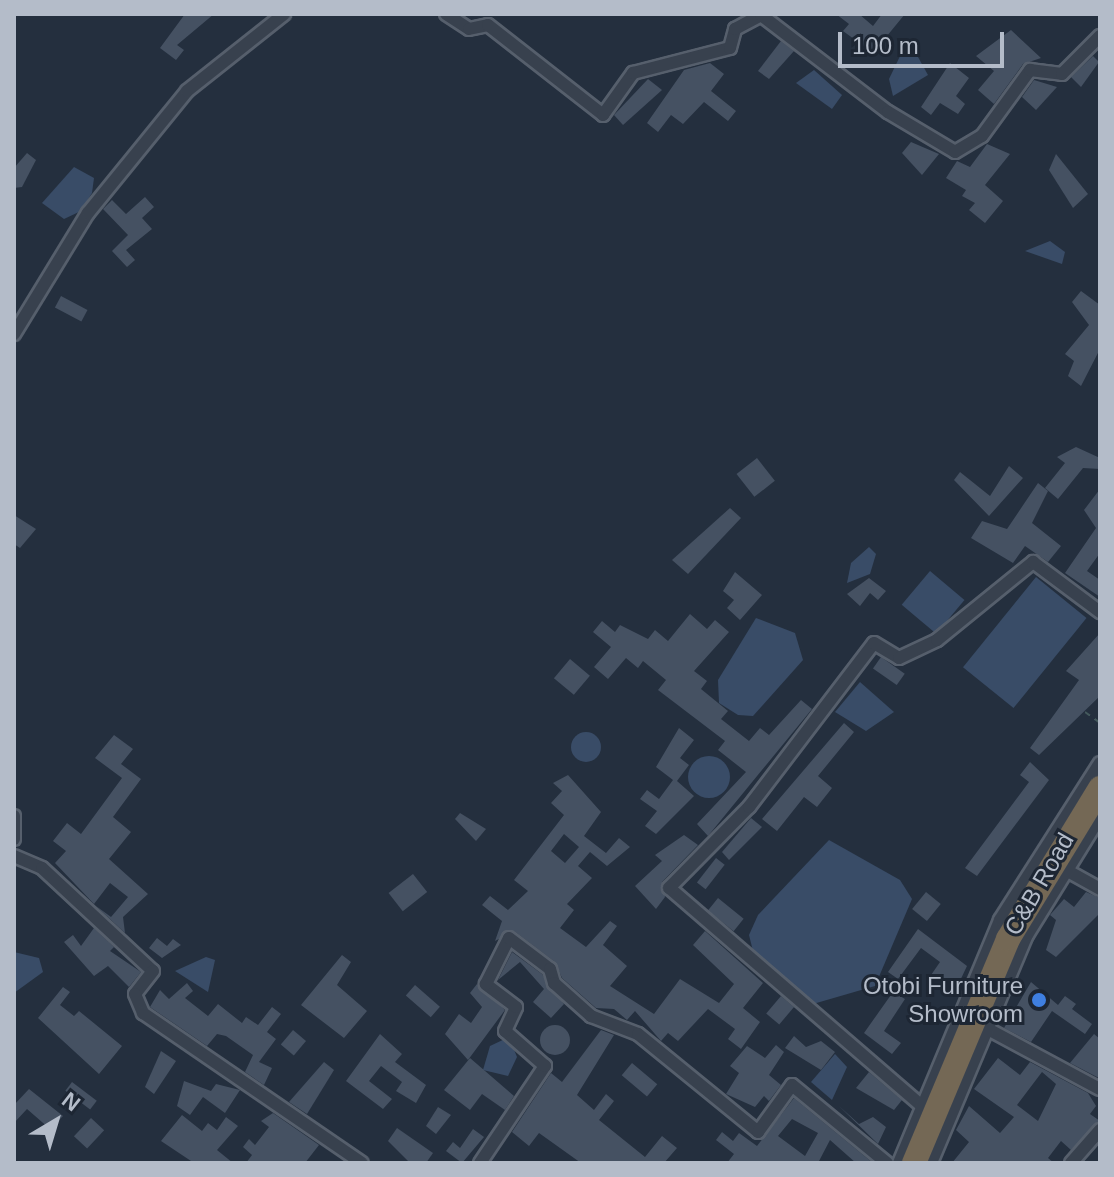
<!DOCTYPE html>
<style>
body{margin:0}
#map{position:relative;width:1114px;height:1177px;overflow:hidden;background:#242f3e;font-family:Arial,sans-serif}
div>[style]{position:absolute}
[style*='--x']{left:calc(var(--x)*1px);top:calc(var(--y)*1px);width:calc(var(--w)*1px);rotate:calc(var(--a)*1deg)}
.water>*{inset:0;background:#394c67;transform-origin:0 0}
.round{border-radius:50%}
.building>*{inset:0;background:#455162;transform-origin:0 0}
.path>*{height:2px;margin-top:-1px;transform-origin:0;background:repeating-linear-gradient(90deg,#44595c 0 6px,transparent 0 12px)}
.roads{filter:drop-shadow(2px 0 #565f6c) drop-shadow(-2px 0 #565f6c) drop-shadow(0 2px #565f6c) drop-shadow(0 -2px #565f6c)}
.street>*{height:12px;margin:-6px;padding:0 6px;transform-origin:6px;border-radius:6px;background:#38414e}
.highway>*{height:24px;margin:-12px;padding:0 12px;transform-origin:12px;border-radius:12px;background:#746855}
.dots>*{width:22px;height:22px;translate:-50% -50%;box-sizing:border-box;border:4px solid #1d2633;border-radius:50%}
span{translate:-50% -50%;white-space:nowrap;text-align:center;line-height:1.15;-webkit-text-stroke:6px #1d2633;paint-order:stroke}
.street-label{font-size:24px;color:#b4bcc9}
.poi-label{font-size:24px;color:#b4bcc9}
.right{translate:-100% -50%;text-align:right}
.frame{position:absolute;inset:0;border:16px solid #b4bcc9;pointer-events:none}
.north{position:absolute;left:16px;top:1081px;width:80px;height:80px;-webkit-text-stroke:6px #1d2633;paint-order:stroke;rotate:38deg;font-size:22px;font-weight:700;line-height:32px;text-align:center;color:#b4bcc9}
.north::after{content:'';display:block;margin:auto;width:28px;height:36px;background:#b4bcc9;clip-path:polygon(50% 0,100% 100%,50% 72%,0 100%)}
.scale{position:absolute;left:838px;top:32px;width:166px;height:36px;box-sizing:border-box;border:4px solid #b4bcc9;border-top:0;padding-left:10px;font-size:24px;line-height:28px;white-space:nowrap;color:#b4bcc9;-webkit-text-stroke:6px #1d2633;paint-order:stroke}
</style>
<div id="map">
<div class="water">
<i style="clip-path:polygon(902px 52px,918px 57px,928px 75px,893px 96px,889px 79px)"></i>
<i style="clip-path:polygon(814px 70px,842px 95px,832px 109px,796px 83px)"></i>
<i style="clip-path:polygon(74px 167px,94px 178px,92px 193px,81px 211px,64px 219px,42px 203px)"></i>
<i style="clip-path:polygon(1050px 241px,1065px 252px,1062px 264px,1025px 251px)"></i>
<i style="clip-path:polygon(869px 547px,876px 554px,870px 574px,847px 583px,851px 563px)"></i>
<i style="left:930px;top:571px;width:45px;height:44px;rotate:40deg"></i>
<i style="left:1036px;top:577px;width:65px;height:116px;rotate:39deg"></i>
<i style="clip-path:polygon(756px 618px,795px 633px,803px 660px,753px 716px,738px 715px,719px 703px,718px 680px)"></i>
<i style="clip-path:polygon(860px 682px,894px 712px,866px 731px,835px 712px)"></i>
<i class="round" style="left:571px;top:732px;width:30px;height:30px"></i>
<i class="round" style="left:688px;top:756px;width:42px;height:42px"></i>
<i style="clip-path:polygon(829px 840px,900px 880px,912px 899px,875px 986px,813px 1004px,754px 955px,749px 935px,758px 915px)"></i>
<i style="clip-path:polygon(14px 952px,39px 958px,43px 972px,14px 993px)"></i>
<i style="clip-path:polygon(206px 957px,215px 960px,208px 992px,175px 971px)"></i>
<i style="clip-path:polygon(509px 1037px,517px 1057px,508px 1076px,483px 1070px,490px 1046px)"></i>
<i style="clip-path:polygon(835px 1054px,847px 1067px,832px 1100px,811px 1082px)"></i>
</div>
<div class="building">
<i style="clip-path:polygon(185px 14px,214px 14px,177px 45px,184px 50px,176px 60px,160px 48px)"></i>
<i style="clip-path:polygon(836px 14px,859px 14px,873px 26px,882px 14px,905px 14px,873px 53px,843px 31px,849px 24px)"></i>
<i style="clip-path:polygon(1011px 30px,1041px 58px,1023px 64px,994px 104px,978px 90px,994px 71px,976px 56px)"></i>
<i style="clip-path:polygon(781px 41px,794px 51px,769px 79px,758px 71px)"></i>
<i style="clip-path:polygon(1093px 56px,1099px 62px,1081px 87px,1071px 77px)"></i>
<i style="clip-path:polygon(710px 63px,724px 74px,711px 91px,736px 111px,728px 121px,704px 102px,683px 124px,671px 115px,658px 132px,647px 123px,684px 70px)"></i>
<i style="clip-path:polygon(950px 63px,969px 78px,956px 96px,965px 104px,958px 114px,940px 103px,931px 115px,921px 107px)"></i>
<i style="clip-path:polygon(648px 79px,662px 90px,623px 125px,614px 115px)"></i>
<i style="clip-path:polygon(1034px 80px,1057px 87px,1036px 110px,1022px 97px)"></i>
<i style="clip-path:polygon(911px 142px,939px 154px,922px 175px,902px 153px)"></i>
<i style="clip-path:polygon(987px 144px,1010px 154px,985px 185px,1003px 201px,985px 223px,969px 210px,975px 203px,962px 196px,966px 190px,946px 178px,957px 161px,970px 167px)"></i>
<i style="clip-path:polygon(27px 153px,36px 160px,22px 187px,14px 188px,14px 168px)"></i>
<i style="clip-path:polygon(1056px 154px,1088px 194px,1073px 208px,1049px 170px)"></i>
<i style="clip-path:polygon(145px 197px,154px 207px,142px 218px,152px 229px,126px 250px,135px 260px,127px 267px,112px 251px,128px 235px,103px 209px,112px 200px,126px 214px)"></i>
<i style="clip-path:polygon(1081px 291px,1100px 305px,1100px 349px,1081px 386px,1068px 376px,1074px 361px,1065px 354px,1089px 325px,1072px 302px)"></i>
<i style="left:61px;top:296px;width:30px;height:13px;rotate:28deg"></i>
<i style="clip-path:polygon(1076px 447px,1100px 458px,1100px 469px,1083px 468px,1058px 499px,1045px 488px,1065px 463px,1057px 457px)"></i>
<i style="left:757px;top:458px;width:29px;height:26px;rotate:52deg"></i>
<i style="clip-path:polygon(1009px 466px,1023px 478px,989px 516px,954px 480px,960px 472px,990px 496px)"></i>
<i style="clip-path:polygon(1038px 483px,1048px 491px,1032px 523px,1061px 546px,1048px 562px,1025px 546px,1013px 563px,971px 538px,982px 521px,1007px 529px)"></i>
<i style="clip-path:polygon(1100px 489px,1100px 553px,1087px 571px,1100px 580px,1100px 597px,1065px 573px,1096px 528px,1084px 510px)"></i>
<i style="clip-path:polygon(730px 508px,741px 518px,688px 574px,672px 560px)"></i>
<i style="clip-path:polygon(14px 515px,36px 529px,20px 548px,14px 544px)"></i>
<i style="clip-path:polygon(735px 572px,762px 595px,740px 620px,727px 608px,734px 600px,723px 591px)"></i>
<i style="clip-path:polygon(869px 578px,886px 591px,878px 600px,870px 593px,860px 606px,847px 594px)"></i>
<i style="clip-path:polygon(690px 614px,707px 629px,715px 620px,729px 632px,694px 671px,707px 681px,701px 689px,728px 711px,721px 719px,749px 741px,760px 728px,769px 735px,801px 700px,812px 709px,708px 836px,697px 824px,746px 772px,718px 750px,725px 741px,658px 690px,666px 680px,643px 661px,638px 668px,626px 658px,608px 679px,594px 667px,611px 647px,593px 632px,602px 621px,615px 632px,620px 625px,648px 639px,655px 630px,668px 641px)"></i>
<i style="clip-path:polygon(1100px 633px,1100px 696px,1039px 755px,1030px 748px,1079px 680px,1066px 671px)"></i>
<i style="left:881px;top:657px;width:29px;height:14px;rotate:35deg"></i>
<i style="left:570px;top:659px;width:26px;height:25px;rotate:40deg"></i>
<i style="clip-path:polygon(844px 723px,854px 732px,818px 776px,832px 788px,817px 807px,804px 797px,777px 831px,762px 819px)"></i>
<i style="clip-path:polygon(679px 728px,694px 740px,680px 758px,689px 765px,677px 781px,694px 796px,656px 834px,645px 826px,657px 811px,640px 799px,647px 790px,659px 799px,673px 780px,656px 767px)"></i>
<i style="clip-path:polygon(114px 735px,133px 749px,121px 764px,141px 779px,113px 817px,131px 832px,109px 859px,148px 894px,123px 917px,125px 933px,96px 906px,111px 917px,128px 897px,110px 883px,94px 904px,55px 863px,66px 851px,53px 841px,67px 823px,81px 834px,122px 778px,95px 758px)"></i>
<i style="clip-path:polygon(1030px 762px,1049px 780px,977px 876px,965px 868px,1029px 782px,1020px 775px)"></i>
<i style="clip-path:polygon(evenodd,568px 775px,601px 812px,584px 836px,606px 853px,619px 838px,630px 847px,607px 866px,590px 852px,578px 866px,592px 878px,567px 904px,574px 910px,560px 928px,586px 947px,610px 921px,617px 926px,603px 945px,627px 966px,610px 986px,654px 1014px,680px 979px,719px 1003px,734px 984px,693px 945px,705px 931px,763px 983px,743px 1008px,760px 1022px,741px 1049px,728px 1039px,735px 1029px,708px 1009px,678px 1041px,668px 1033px,661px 1041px,635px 1011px,627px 1020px,614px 1009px,596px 1008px,562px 978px,555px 962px,514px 931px,495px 941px,502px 921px,482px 905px,490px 896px,508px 910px,528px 891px,514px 880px,564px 815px,551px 803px,562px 791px,553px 783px,568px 775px,564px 834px,579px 847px,565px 863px,551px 851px,564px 834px)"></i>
<i style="clip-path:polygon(460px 813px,486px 829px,476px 841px,455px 819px)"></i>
<i style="clip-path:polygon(751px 818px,762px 827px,729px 860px,722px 852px)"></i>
<i style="clip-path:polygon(684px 835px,698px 845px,662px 882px,665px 897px,656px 909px,635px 886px,662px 861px,655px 855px)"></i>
<i style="left:716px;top:858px;width:11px;height:31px;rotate:38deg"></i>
<i style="left:413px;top:874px;width:23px;height:31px;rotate:52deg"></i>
<i style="left:926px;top:892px;width:19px;height:22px;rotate:39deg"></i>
<i style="clip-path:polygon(1086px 892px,1100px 898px,1100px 913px,1056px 957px,1046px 950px,1056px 920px,1050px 915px,1064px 899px,1074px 907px)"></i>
<i style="left:718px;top:898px;width:33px;height:16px;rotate:39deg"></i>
<i style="clip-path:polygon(94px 928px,114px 947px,110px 951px,141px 972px,129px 987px,108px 966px,94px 976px,64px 942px,73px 935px,81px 946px)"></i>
<i style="clip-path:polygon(918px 929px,967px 966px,958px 985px,929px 978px,940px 962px,921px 948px,898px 979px,888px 972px)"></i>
<i style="clip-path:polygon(157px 938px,167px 946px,173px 939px,181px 945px,162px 958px,149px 948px)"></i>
<i style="clip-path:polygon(512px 952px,542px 974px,564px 1004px,551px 1018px,533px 1002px,544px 989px,520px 962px,498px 980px)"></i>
<i style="clip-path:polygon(342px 955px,351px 962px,337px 985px,367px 1011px,344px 1038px,301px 1005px)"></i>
<i style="clip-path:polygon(1031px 982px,1058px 1005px,1065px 996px,1076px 1004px,1072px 1009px,1092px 1024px,1085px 1034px,1052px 1011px,1031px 1042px,1004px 1028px)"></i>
<i style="clip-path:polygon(187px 983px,193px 991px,185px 998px,208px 1016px,218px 1004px,242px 1023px,246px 1017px,258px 1025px,272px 1007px,281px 1014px,267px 1032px,276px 1039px,259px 1062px,272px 1068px,264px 1085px,245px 1072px,253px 1055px,226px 1036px,217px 1034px,207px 1046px,150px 1007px,160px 990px,169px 999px)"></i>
<i style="clip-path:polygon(477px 984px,505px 1010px,468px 1060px,445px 1034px,459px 1014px,471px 1023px,482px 1007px,470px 993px)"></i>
<i style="left:415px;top:985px;width:33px;height:14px;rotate:41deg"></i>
<i style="clip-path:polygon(63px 987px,70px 992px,60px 1005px,74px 1016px,79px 1011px,122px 1046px,99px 1074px,38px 1018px)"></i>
<i style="clip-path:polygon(893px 992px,905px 999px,884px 1031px,901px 1043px,892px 1054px,864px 1033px)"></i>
<i style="left:781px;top:996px;width:17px;height:23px;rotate:40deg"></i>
<i class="round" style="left:540px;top:1025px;width:30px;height:30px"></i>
<i style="left:293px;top:1030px;width:17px;height:19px;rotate:40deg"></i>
<i style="clip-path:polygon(601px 1030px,614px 1035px,577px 1095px,594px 1110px,606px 1094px,614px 1101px,599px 1120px,645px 1157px,662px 1136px,677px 1148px,664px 1163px,581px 1163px,539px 1133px,529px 1146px,512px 1132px,551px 1073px,562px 1082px)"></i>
<i style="clip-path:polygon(380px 1034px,402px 1054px,395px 1062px,426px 1085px,416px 1103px,396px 1091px,402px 1082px,381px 1066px,369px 1081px,392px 1099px,383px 1109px,346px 1081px)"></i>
<i style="clip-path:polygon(1094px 1034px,1100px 1039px,1099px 1078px,1070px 1063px)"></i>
<i style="clip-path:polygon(794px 1036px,806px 1047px,821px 1041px,835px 1052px,821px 1070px,785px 1048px)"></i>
<i style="clip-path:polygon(776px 1045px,784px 1052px,769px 1075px,781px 1085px,769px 1101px,764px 1096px,755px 1107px,726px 1094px,739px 1073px,730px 1066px,747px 1046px,765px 1058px)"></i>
<i style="clip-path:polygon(161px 1051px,176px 1061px,154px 1094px,145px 1087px)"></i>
<i style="clip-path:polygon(470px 1058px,514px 1096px,505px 1110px,482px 1094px,470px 1110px,444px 1090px)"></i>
<i style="clip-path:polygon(evenodd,998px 1058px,1020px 1075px,1030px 1062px,1088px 1093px,1096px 1106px,1090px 1114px,1100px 1121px,1071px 1150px,1061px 1141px,1048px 1158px,1054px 1163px,952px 1163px,969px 1142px,956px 1130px,969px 1106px,1000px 1133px,1014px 1117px,974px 1089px,998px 1058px,1042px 1072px,1056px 1084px,1038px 1121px,1017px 1105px,1042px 1072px)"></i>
<i style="clip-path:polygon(324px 1062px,334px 1070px,307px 1114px,289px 1102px)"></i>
<i style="left:632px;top:1063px;width:33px;height:16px;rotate:40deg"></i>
<i style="clip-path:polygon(869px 1072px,902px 1100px,894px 1110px,856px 1088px)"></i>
<i style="clip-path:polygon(184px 1081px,211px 1091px,216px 1084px,240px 1090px,225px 1113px,203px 1097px,190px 1115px,177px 1106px)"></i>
<i style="left:72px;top:1082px;width:31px;height:11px;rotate:37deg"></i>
<i style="clip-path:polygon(29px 1089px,63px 1116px,50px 1129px,27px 1109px,14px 1123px,14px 1105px)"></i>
<i style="clip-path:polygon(evenodd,794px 1098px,873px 1163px,856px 1163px,830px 1140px,818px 1163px,727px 1163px,734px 1154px,716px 1140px,722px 1132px,733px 1141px,739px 1133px,757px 1146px,794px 1098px,792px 1119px,818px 1133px,805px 1156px,778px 1136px,792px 1119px)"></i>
<i style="clip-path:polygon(839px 1106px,859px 1124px,873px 1117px,886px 1127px,878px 1144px)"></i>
<i style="clip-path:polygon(438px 1107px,451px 1115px,436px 1134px,426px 1126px)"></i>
<i style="clip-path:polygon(273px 1113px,319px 1145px,305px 1163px,246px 1163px,252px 1155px,243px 1147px,249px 1139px,255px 1145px,269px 1127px,261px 1121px)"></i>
<i style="clip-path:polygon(182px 1115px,202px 1131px,208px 1123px,217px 1130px,226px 1117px,238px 1126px,217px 1150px,233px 1163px,194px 1163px,161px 1141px)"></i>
<i style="left:91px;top:1118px;width:18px;height:25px;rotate:43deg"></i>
<i style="clip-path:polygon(397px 1128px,433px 1153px,426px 1163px,410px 1163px,388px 1141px)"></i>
<i style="clip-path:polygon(473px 1129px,484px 1137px,462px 1163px,446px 1151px,453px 1142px,460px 1148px)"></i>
</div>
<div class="path">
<i style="--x:1085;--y:712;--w:19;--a:36"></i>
</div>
<div class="roads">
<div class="street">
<i style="--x:446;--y:14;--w:27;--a:33"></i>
<i style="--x:469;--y:29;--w:19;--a:-12"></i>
<i style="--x:488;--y:25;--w:146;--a:38"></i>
<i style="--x:603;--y:115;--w:52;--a:-54.5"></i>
<i style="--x:633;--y:73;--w:100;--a:-14.5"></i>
<i style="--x:730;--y:48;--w:20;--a:-75"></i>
<i style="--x:735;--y:29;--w:30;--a:-28"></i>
<i style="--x:761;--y:15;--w:160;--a:37.4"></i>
<i style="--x:888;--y:112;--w:78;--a:30.8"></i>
<i style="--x:955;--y:152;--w:31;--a:-31"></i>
<i style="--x:982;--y:136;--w:82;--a:-54"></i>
<i style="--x:1030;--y:70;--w:32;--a:7"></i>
<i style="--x:1062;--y:74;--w:54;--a:-45"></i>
<i style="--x:14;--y:334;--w:142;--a:-58.6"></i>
<i style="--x:88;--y:213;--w:157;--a:-50.9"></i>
<i style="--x:187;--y:91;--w:124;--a:-38.4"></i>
<i style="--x:14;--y:816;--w:23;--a:90"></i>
<i style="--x:14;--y:856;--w:30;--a:23"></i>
<i style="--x:42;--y:868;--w:151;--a:42.9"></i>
<i style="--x:153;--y:971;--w:29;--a:128"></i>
<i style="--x:135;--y:994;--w:21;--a:67"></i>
<i style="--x:143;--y:1013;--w:265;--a:34.4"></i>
<i style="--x:1064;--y:869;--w:41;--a:29.1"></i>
<i style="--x:986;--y:1028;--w:129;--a:28.2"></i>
<i style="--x:922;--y:1106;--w:334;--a:-139.2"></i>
<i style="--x:669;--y:888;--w:114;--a:-45.4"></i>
<i style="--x:749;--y:807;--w:206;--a:-52.7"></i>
<i style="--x:874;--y:643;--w:29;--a:31"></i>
<i style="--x:899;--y:658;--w:42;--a:-25.3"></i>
<i style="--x:937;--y:640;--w:124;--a:-39.1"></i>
<i style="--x:1033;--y:562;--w:84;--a:36.7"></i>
<i style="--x:480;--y:1163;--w:117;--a:-56.2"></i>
<i style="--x:545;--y:1066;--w:53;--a:-138.8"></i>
<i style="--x:505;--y:1031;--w:26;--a:-65"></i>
<i style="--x:516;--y:1007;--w:38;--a:-143"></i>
<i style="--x:486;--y:984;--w:51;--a:-63.4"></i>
<i style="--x:509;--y:938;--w:51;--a:37.1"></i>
<i style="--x:550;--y:969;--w:15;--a:74"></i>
<i style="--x:554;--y:983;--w:50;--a:41.7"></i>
<i style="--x:591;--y:1016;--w:50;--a:21"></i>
<i style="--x:638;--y:1034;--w:155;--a:39.2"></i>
<i style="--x:758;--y:1132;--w:58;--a:-54.1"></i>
<i style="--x:792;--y:1085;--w:123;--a:39.4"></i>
<i style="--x:899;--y:1163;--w:263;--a:-67.4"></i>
<i style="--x:1000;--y:920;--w:186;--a:-57.5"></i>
<i style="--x:931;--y:1163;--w:247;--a:-67.2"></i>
<i style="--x:1027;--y:935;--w:139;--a:-58.3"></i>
<i style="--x:1071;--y:1163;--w:44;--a:-48.7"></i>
</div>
<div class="highway">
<i style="--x:914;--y:1163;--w:243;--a:-67.2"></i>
<i style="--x:1008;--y:939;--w:177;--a:-58.6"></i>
</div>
</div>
<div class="dots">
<i style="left:1039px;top:1000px;background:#3f7fe0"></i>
</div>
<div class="street-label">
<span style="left:1039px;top:884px;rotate:-60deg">C&amp;B Road</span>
</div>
<div class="poi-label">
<span class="right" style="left:1023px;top:1000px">Otobi Furniture<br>Showroom</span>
</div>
<div class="frame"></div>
<div class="north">N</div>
<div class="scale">100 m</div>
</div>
